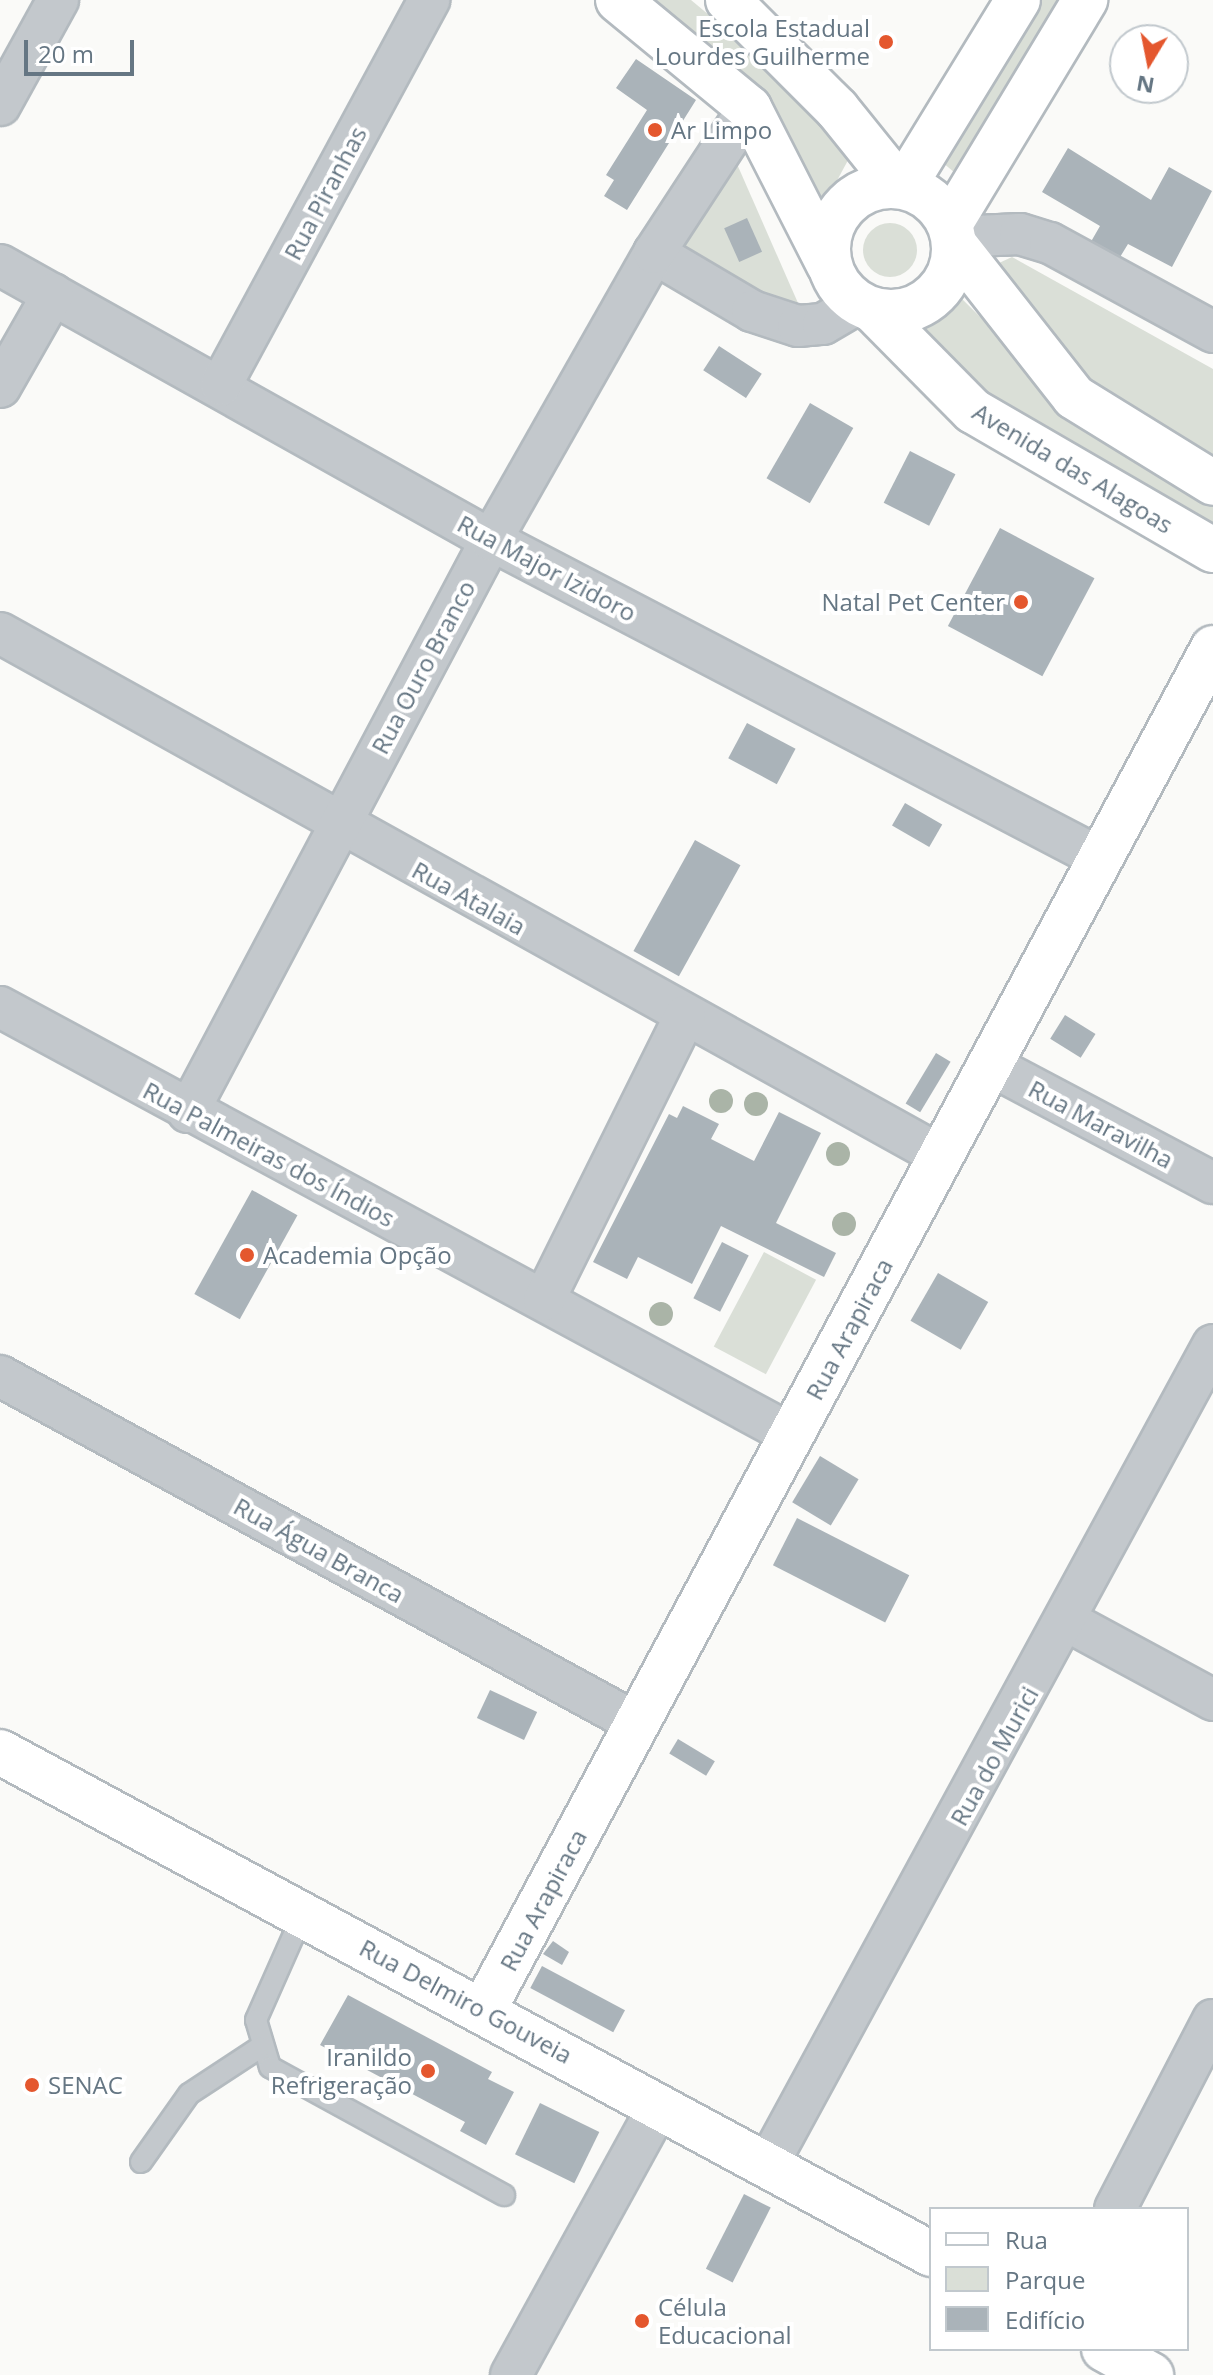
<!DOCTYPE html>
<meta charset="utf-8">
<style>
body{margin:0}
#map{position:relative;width:1213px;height:2375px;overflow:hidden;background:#fafaf8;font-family:"Open Sans",sans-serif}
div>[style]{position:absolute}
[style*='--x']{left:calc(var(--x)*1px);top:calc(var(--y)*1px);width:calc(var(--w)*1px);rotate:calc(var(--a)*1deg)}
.green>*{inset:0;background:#dadfd7;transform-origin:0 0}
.round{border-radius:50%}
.building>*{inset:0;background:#aab3b9;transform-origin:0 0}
.roads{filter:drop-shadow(2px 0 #b3babf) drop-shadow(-2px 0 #b3babf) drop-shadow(0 2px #b3babf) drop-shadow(0 -2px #b3babf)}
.lane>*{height:20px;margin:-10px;padding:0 10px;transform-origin:10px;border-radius:10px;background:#c3c8cc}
.street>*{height:40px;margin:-20px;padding:0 20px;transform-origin:20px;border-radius:20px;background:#c3c8cc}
.secondary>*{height:44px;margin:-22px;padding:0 22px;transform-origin:22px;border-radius:22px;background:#fff}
.secondary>.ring{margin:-22px;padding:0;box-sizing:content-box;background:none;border:44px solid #fff;border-radius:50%}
.trees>*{width:24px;height:24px;margin:-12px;border-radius:50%;background:#aab4a7}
.dots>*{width:22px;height:22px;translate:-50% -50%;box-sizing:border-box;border:4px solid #fff;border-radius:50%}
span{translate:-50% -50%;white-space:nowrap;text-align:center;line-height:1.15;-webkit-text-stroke:8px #fff;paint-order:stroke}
.poi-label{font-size:24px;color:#657683}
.right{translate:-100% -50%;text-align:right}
.left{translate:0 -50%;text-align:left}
.street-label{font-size:24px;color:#657683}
.legend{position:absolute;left:929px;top:2207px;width:260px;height:144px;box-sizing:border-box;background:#fff;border:2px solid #c1c8cd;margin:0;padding:10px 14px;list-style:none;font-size:24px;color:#657683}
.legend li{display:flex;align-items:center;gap:16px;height:40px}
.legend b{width:40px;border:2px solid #c1c8cd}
.north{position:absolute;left:1109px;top:24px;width:80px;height:80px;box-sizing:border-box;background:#fff;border:2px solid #c1c8cd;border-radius:50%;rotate:190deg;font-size:22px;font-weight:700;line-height:32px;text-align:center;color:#657683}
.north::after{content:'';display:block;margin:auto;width:28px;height:36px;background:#e4572e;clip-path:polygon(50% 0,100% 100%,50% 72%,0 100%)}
.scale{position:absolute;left:24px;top:40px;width:110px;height:36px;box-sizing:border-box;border:4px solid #657683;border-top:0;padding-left:10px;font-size:24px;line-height:28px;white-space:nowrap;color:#657683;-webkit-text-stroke:6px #fff;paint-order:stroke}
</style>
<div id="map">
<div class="green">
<i style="clip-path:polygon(627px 0,691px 0,859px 140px,821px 210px)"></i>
<i style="clip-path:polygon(1033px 0,1061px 0,955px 173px,935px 156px)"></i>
<i style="clip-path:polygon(733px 155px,798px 303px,790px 314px,679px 250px)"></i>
<i class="round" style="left:863px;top:223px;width:54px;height:54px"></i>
<i style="clip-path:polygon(1012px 257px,1213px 369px,1213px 455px,1078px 378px,999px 263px)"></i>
<i style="clip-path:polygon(955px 292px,1079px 415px,1213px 491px,1213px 532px,1036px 432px,904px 332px)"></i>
<i style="left:764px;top:1252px;width:59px;height:107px;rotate:28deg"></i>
</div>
<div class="building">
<i style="clip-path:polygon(636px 59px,696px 100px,627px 210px,604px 196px,614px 180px,606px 175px,647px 110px,616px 88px)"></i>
<i style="clip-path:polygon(1068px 148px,1151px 200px,1169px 167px,1212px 191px,1172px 267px,1128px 244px,1114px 267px,1085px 252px,1100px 226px,1042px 192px)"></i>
<i style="left:747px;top:218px;width:37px;height:25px;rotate:66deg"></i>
<i style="left:719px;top:346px;width:51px;height:29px;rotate:33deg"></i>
<i style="left:810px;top:403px;width:50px;height:87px;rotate:30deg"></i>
<i style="left:910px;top:451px;width:51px;height:58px;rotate:27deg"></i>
<i style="left:1000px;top:528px;width:107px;height:111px;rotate:28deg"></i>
<i style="left:747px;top:723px;width:55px;height:40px;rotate:28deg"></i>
<i style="left:905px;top:803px;width:43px;height:26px;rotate:30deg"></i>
<i style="left:695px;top:840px;width:52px;height:127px;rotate:29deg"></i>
<i style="left:1065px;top:1015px;width:36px;height:28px;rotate:32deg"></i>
<i style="left:936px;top:1053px;width:17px;height:59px;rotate:31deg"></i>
<i style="clip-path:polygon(683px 1106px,719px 1124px,711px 1139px,754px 1161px,779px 1112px,821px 1133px,776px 1223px,836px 1253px,824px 1277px,721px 1226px,692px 1284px,638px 1257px,627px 1279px,593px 1262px,669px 1114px,677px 1118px)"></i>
<i style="left:252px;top:1190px;width:52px;height:119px;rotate:29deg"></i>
<i style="left:722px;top:1242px;width:30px;height:63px;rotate:27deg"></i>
<i style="left:938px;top:1273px;width:58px;height:55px;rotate:30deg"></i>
<i style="left:820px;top:1456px;width:45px;height:54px;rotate:31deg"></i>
<i style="left:797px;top:1518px;width:126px;height:53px;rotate:27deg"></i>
<i style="left:490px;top:1690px;width:52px;height:31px;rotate:25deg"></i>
<i style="left:678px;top:1739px;width:43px;height:17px;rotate:31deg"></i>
<i style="clip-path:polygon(553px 1941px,569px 1952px,562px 1965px,543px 1954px)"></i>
<i style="left:542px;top:1966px;width:94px;height:25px;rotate:28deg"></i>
<i style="clip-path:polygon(348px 1995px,492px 2072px,488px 2079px,514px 2092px,486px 2145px,460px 2131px,465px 2122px,320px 2045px)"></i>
<i style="left:540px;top:2103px;width:66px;height:57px;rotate:26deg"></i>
<i style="left:744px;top:2194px;width:30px;height:84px;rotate:27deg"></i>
</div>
<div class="roads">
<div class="lane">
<i style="--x:303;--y:1914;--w:116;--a:113.9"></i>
<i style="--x:256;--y:2020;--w:49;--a:73.4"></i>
<i style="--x:270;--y:2067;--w:267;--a:28.7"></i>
<i style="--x:141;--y:2162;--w:83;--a:-54.8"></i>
<i style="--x:189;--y:2094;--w:84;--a:-33.3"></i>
</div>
<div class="street">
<i style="--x:0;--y:105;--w:120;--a:-61.1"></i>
<i style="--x:954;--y:237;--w:66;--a:-2.6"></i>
<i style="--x:1020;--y:234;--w:31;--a:17"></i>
<i style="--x:1050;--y:243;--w:186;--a:28.6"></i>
<i style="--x:654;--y:253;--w:114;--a:30.6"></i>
<i style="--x:752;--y:311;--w:48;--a:18.1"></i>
<i style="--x:798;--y:326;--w:25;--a:-5"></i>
<i style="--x:823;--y:324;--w:42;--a:-30.3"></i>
<i style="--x:0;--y:265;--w:563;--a:29.25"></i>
<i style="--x:491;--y:540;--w:687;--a:27.57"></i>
<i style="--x:221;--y:385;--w:438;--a:-61.6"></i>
<i style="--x:0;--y:387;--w:107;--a:-60.3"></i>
<i style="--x:0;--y:633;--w:1077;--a:29.06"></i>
<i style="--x:0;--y:1007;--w:900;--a:28.39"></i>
<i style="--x:990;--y:1065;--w:252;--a:27.9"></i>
<i style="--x:188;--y:1112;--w:647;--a:-62.09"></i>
<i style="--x:491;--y:540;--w:330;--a:-60.4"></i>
<i style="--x:654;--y:253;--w:173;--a:-56.8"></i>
<i style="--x:544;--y:1300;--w:317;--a:-63.6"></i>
<i style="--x:0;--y:1376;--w:727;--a:28.61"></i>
<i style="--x:1069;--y:1622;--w:164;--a:28.4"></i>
<i style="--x:768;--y:2164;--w:932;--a:-61.48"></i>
<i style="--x:1115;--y:2209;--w:213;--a:-62.6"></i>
<i style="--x:511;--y:2375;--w:307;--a:-61.2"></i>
</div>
<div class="secondary">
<i style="--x:618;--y:0;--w:170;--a:39.5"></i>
<i style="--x:749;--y:108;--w:176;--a:63"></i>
<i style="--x:728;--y:0;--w:154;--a:45"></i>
<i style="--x:837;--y:109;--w:99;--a:51.2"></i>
<i class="ring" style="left:828px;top:186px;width:82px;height:82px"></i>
<i style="--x:904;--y:186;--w:218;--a:-58.5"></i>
<i style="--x:950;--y:224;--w:262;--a:-58.9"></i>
<i style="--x:955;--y:245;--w:193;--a:51.9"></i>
<i style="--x:1074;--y:397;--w:163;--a:31.7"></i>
<i style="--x:873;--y:310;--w:142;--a:45.3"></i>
<i style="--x:973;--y:411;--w:277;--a:30.1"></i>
<i style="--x:0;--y:1752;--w:1058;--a:28.33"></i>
<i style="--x:484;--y:2009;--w:1544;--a:-61.82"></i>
<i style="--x:1104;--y:2349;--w:54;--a:29"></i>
</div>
</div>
<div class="trees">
<i style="left:721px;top:1101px"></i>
<i style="left:756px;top:1104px"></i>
<i style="left:838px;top:1154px"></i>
<i style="left:844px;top:1224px"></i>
<i style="left:661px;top:1314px"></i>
</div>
<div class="dots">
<i style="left:886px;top:42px;background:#e4572e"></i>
<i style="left:655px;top:130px;background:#e4572e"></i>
<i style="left:1021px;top:602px;background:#e4572e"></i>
<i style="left:247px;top:1255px;background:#e4572e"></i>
<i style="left:428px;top:2071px;background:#e4572e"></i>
<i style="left:32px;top:2085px;background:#e4572e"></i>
<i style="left:642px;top:2321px;background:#e4572e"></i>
</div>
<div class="poi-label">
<span class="right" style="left:870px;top:42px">Escola Estadual<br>Lourdes Guilherme</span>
<span class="left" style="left:671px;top:130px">Ar Limpo</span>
<span class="right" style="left:1005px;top:602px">Natal Pet Center</span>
<span class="left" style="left:263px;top:1255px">Academia Opção</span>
<span class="right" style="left:412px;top:2071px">Iranildo<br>Refrigeração</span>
<span class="left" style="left:48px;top:2085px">SENAC</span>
<span class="left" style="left:658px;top:2321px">Célula<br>Educacional</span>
</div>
<div class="street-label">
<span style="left:325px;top:193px;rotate:-62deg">Rua Piranhas</span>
<span style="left:1073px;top:468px;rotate:31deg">Avenida das Alagoas</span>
<span style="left:547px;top:568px;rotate:28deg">Rua Major Izidoro</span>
<span style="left:423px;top:667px;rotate:-62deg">Rua Ouro Branco</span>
<span style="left:469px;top:898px;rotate:29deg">Rua Atalaia</span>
<span style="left:1101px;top:1124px;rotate:28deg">Rua Maravilha</span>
<span style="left:269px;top:1154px;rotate:28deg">Rua Palmeiras dos Índios</span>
<span style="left:849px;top:1329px;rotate:-62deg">Rua Arapiraca</span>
<span style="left:319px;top:1550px;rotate:29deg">Rua Água Branca</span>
<span style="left:994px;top:1756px;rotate:-61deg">Rua do Murici</span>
<span style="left:543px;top:1900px;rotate:-62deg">Rua Arapiraca</span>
<span style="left:466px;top:2001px;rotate:28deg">Rua Delmiro Gouveia</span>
</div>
<ul class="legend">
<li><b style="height:10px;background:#fff"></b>Rua</li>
<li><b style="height:22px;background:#dadfd7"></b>Parque</li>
<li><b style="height:22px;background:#aab3b9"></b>Edifício</li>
</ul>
<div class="north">N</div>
<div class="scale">20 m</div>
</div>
